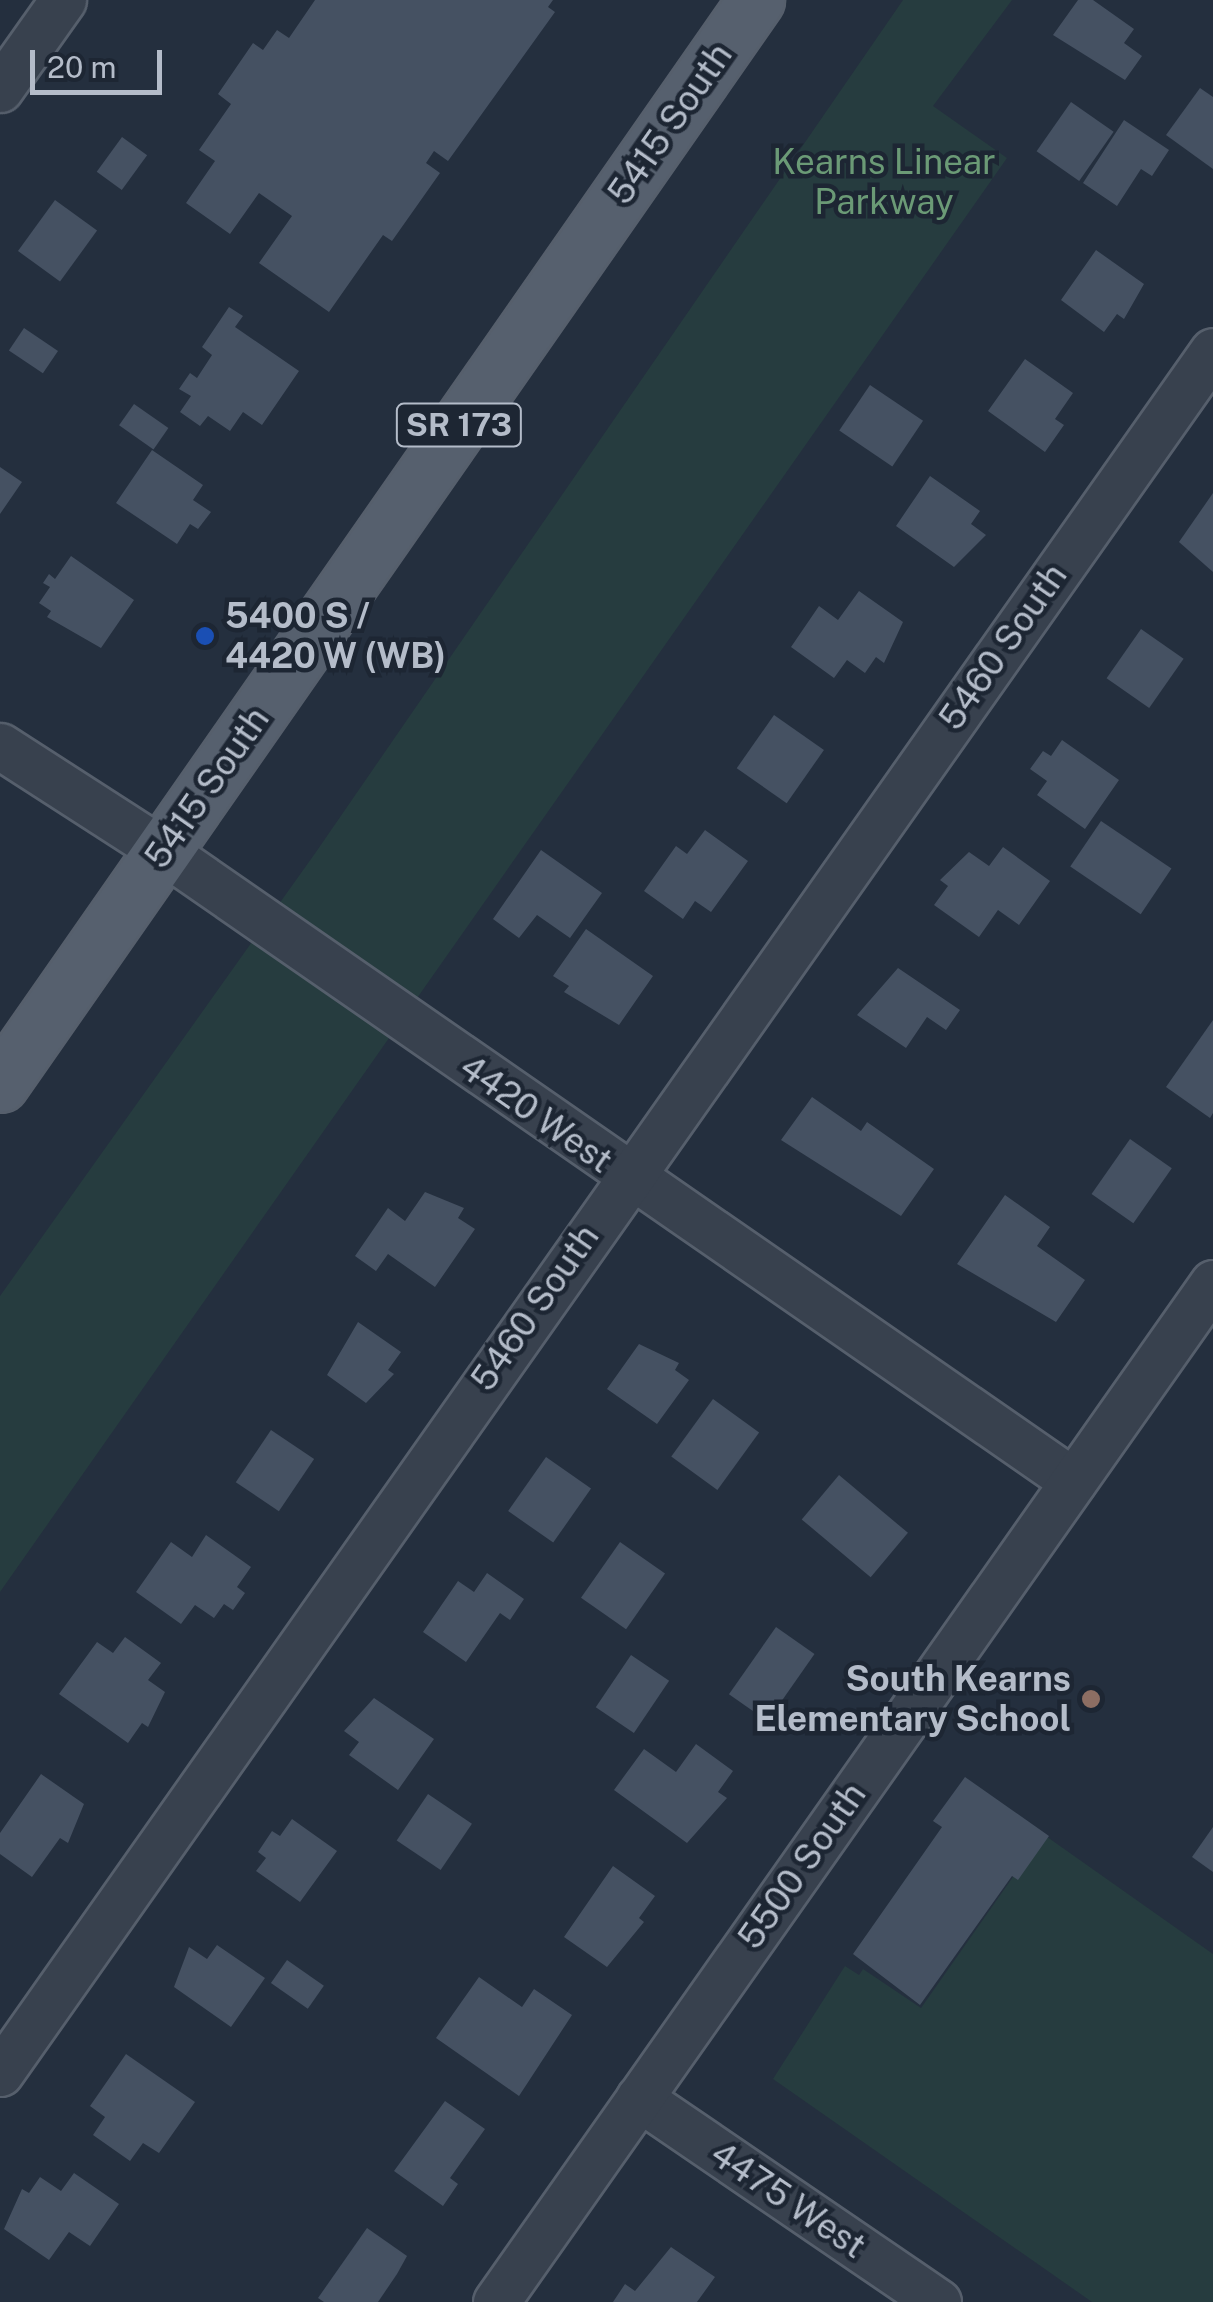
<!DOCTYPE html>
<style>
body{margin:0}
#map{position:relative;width:1213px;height:2302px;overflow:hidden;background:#242f3e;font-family:"Public Sans",sans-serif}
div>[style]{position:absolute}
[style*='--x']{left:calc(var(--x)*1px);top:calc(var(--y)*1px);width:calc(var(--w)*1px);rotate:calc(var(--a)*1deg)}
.green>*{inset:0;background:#263c3f}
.building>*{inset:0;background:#455162;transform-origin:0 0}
.roads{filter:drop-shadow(2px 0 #565f6c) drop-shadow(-2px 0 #565f6c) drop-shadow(0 2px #565f6c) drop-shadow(0 -2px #565f6c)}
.minor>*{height:45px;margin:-22.5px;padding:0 22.5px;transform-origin:22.5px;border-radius:22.5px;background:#38414e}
.major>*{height:55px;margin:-27.5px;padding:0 27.5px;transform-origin:27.5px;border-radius:27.5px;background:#56606e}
.dots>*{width:28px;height:28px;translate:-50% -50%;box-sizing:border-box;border:5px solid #1d2633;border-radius:50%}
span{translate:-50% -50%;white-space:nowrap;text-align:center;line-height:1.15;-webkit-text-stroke:9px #1d2633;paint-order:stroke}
.shield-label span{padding:2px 8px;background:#1d2633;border:2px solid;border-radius:8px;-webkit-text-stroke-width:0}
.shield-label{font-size:32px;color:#b4bcc9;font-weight:700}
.street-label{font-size:35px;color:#b4bcc9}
.park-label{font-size:35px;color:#6b9a76}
.poi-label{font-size:35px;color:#b4bcc9;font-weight:700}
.left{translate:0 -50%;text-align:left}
.right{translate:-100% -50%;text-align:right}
.scale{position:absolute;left:30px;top:50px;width:132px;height:45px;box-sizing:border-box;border:5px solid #b4bcc9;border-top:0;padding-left:12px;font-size:30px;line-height:35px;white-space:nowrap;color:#b4bcc9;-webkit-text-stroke:8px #1d2633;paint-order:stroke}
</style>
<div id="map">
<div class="green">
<i style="clip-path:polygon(903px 0,1012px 0,933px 106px,1007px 158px,0 1592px,0 1296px,316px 852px)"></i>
<i style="clip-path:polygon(1043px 1834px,1213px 1954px,1213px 2302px,1092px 2302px,773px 2079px,845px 1966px,859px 1975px,863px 1969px,921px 2008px)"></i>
</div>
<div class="building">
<i style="clip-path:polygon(315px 0,553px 0,548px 7px,555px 12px,448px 161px,434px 151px,426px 163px,440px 173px,392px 241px,383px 235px,329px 312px,259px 263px,292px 216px,259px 193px,230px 234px,186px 203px,215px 161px,199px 150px,231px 104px,218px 94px,253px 43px,263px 50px,277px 30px,289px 38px)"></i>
<i style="clip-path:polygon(1078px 0,1093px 0,1134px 29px,1124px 43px,1142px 56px,1125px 80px,1053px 35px)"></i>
<i style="clip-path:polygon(1200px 88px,1213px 97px,1213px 169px,1166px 135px)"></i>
<i style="left:1071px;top:102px;width:52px;height:60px;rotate:35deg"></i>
<i style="clip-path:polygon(1124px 120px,1169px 150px,1152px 176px,1141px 169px,1117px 206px,1083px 183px)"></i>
<i style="left:122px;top:137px;width:31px;height:43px;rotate:36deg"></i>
<i style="left:55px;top:200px;width:52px;height:63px;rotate:36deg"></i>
<i style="clip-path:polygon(1096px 250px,1144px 284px,1124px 319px,1117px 314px,1104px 332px,1061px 300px)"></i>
<i style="clip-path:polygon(229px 307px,243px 316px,235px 327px,299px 371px,262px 425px,243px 412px,230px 431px,208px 416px,200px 426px,180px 412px,191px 396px,179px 389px,190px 373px,197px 378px,212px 355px,202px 347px)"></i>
<i style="left:24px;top:328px;width:41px;height:27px;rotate:34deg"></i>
<i style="clip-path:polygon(1025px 359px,1073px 393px,1055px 419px,1064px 425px,1045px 452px,988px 411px)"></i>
<i style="left:870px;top:385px;width:64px;height:55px;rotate:34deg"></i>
<i style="left:134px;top:404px;width:42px;height:26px;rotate:35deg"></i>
<i style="clip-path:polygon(152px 450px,203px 485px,193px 500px,211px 512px,198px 529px,190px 524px,177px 544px,116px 503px)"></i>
<i style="clip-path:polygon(0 467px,22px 482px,0 514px)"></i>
<i style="clip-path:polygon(930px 476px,980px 511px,971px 524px,986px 535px,954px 567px,896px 526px)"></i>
<i style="clip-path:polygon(1213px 493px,1213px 572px,1179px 542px)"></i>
<i style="clip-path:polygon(71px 556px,134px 600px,101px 648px,47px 617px,51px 611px,39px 603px,50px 587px,43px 583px,49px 574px,55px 579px)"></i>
<i style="clip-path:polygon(859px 591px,903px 622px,884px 663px,876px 657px,865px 673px,847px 660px,834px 678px,791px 647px,819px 606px,838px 620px)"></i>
<i style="left:1141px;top:629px;width:52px;height:60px;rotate:35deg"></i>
<i style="left:774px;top:715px;width:61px;height:65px;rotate:35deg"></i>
<i style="clip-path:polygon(1062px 740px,1119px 780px,1085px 829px,1037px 795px,1047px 781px,1030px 769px,1043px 751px,1051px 756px)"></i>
<i style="left:1101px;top:821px;width:85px;height:55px;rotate:34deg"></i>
<i style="clip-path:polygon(705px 830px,748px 861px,711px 912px,695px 901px,683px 919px,644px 891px,676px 846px,687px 854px)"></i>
<i style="clip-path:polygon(1003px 847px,1050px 881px,1019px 925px,998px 910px,979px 937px,934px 905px,948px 886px,940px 880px,969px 852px,989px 866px)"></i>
<i style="clip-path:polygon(541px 850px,602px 893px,570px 938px,537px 915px,519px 938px,493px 919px)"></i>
<i style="clip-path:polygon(586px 929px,653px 976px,619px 1025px,564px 992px,569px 986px,553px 976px)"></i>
<i style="clip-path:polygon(898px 968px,960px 1010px,946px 1030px,927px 1017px,906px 1048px,857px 1015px)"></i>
<i style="clip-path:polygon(1213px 1020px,1213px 1113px,1210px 1118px,1166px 1087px)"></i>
<i style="clip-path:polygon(812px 1097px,861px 1131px,867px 1122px,934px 1169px,901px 1216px,781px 1140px)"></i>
<i style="left:1130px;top:1139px;width:51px;height:67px;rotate:35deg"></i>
<i style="clip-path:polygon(425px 1192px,464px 1208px,458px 1218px,475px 1229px,435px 1287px,388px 1254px,376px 1271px,355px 1256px,388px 1208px,405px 1221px)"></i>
<i style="clip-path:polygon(1005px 1195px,1050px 1227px,1037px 1246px,1085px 1280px,1056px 1322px,957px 1264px)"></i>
<i style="clip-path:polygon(358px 1322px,401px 1352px,388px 1370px,394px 1374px,366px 1403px,327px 1375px)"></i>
<i style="clip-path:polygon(639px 1344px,679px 1363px,675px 1370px,689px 1380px,657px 1424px,607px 1389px)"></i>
<i style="left:713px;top:1399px;width:57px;height:71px;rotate:36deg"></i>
<i style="left:271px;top:1430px;width:52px;height:63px;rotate:34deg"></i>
<i style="left:546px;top:1457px;width:55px;height:66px;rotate:35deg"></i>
<i style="left:839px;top:1475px;width:90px;height:58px;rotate:40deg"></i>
<i style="clip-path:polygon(206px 1535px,251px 1567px,237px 1587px,245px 1593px,233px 1610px,224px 1604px,214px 1618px,195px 1605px,181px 1624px,136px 1592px,171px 1542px,192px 1557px)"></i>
<i style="left:620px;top:1542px;width:55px;height:68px;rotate:35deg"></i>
<i style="clip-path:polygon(487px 1573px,524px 1599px,510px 1620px,500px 1613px,466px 1662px,423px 1632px,458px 1581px,474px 1592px)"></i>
<i style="left:776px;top:1627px;width:47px;height:82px;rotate:35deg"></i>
<i style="clip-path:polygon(125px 1637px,161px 1663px,148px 1680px,165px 1692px,148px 1727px,142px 1723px,128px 1743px,59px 1694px,97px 1642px,113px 1653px)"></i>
<i style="left:631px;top:1655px;width:46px;height:63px;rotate:34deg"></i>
<i style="clip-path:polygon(374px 1698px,434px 1739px,398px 1790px,349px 1755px,359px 1742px,344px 1731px)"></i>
<i style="clip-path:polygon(696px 1744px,733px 1771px,718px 1792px,727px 1798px,687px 1843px,614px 1790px,644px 1749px,676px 1772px)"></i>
<i style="clip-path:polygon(41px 1774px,84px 1804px,68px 1843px,60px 1838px,32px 1877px,0 1854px,0 1833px)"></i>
<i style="clip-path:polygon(965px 1777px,1049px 1836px,1018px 1880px,1012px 1876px,920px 2005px,853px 1954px,942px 1827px,933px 1821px)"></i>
<i style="left:428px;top:1794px;width:53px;height:56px;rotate:34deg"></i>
<i style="clip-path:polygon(292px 1819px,337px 1851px,300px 1902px,256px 1871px,266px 1858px,258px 1852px,272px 1831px,280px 1836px)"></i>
<i style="clip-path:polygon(1213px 1827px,1213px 1872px,1192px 1857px)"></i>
<i style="clip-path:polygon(613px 1866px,655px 1896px,639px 1918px,644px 1922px,607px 1967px,564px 1937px)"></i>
<i style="clip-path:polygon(217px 1945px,265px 1978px,231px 2027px,174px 1987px,189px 1947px,207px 1959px)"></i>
<i style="left:287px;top:1960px;width:45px;height:28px;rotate:35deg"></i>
<i style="clip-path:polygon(479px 1977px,522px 2007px,534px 1989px,572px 2015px,519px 2096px,436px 2038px)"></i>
<i style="clip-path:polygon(126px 2054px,195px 2102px,159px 2153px,143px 2143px,130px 2161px,93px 2135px,105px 2117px,90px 2106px)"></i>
<i style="clip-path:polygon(445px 2101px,485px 2129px,450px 2178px,458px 2184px,443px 2206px,394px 2171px)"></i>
<i style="clip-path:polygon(74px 2173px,119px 2204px,90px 2246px,69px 2232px,49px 2260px,4px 2229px,22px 2189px,29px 2193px,40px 2177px,61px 2191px)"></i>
<i style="clip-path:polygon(367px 2228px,407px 2256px,397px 2274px,378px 2302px,324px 2302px,318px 2298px)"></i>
<i style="clip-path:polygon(671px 2247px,715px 2277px,697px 2302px,613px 2302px,625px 2284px,635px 2291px)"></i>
</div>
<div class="roads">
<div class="minor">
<i style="--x:0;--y:89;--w:109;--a:-54.7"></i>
<i style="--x:0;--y:746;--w:194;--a:32.8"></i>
<i style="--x:163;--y:851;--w:1107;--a:34.7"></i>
<i style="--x:0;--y:2073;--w:2106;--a:-54.84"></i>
<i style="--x:639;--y:2098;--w:362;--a:34.3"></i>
<i style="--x:496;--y:2302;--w:1246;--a:-54.87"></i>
</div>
<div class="major">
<i style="--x:0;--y:1084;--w:1322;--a:-55.11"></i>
</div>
</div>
<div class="dots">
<i style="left:205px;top:636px;background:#1a4fb4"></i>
<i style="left:1091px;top:1699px;background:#8d6e63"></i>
</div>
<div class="shield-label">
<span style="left:459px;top:425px">SR 173</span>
</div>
<div class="street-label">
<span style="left:670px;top:124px;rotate:-55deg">5415 South</span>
<span style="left:1003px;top:647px;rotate:-55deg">5460 South</span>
<span style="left:207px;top:788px;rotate:-55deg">5415 South</span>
<span style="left:536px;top:1114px;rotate:35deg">4420 West</span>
<span style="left:535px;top:1308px;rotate:-55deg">5460 South</span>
<span style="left:802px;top:1866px;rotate:-55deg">5500 South</span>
<span style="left:788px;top:2200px;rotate:34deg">4475 West</span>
</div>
<div class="park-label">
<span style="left:884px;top:182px">Kearns Linear<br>Parkway</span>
</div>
<div class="poi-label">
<span class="left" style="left:225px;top:636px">5400 S /<br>4420 W (WB)</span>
<span class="right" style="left:1071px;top:1699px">South Kearns<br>Elementary School</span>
</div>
<div class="scale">20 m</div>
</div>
